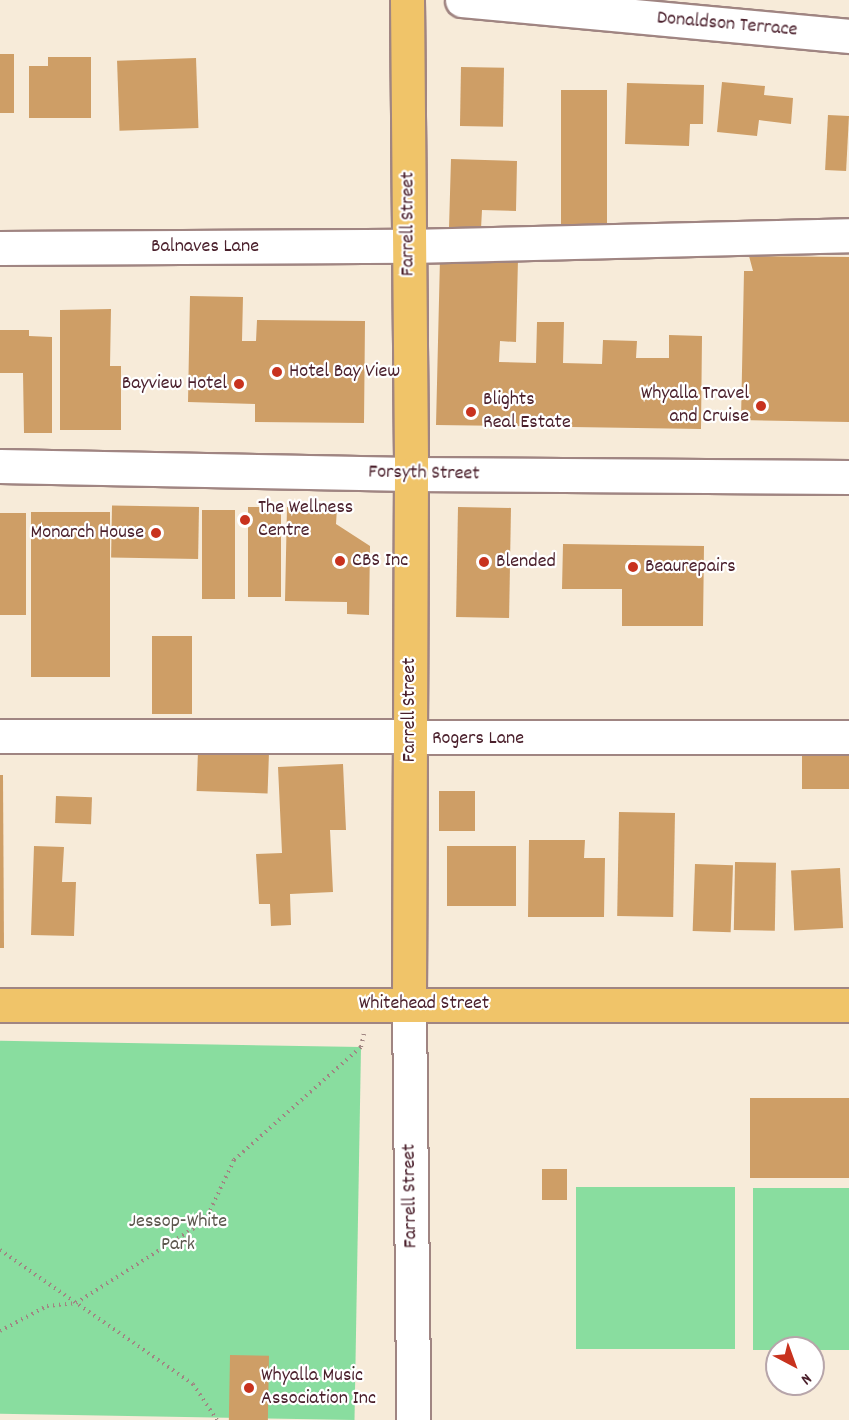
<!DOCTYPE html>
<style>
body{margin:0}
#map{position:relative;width:849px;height:1420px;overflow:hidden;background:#f7ebd9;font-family:Dekko,sans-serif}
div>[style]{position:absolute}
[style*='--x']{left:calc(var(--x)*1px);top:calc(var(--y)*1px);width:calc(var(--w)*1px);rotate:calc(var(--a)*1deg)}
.green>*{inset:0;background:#89dd9f;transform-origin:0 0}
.building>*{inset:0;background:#ce9e66;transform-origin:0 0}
.path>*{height:4px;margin-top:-2px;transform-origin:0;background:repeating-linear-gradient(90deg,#a08582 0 1.5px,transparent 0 6px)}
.roads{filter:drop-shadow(2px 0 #a08582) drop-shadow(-2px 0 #a08582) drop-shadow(0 2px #a08582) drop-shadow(0 -2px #a08582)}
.minor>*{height:33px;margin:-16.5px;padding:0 16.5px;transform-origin:16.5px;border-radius:16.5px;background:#fff}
.major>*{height:33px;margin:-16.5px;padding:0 16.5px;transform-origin:16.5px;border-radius:16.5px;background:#f0c469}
.dots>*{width:16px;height:16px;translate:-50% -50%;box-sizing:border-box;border:3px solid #fff;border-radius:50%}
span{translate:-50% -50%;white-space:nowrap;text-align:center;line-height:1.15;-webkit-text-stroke:4.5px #fff;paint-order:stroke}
.street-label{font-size:20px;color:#4a1f2b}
.poi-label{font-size:20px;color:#4a1f2b}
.left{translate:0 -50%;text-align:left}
.right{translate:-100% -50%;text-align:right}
.park-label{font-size:20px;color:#5d584e}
.north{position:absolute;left:765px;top:1336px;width:60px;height:60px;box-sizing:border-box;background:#fff;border:2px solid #b7a5aa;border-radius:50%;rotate:139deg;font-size:16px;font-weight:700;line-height:24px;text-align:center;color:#4a1f2b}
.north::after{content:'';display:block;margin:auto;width:21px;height:27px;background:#c8321e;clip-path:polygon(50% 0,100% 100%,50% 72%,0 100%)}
</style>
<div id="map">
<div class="green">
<i style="left:361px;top:1047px;width:373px;height:361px;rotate:91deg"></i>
<i style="left:576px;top:1187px;width:159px;height:162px"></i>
<i style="left:753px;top:1188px;width:96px;height:162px"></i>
</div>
<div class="building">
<i style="left:0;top:54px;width:14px;height:59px"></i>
<i style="clip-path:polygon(48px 57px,91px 57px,91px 118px,29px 118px,29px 66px,48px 66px)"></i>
<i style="left:196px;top:58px;width:70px;height:79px;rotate:88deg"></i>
<i style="left:461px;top:67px;width:43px;height:59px;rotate:1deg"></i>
<i style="clip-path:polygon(722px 82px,765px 86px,764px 95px,793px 98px,791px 124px,759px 120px,757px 136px,717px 132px)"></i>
<i style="clip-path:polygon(627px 83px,704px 85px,703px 124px,690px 124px,689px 146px,625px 144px)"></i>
<i style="left:607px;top:90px;width:142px;height:46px;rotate:90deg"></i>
<i style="left:828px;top:115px;width:21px;height:55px;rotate:3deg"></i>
<i style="clip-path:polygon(451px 159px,517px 161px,516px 211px,482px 210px,481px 229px,449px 228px)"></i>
<i style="clip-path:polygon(749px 256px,849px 257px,849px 422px,741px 420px,744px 271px,753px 271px)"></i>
<i style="clip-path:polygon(440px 258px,518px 259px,516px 342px,500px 341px,499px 362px,536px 363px,537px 322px,564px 322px,563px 363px,602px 364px,603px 340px,637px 341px,636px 358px,669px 358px,669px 335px,702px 336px,701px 429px,436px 425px)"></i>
<i style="clip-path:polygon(190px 296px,243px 297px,242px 341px,256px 341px,257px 320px,365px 321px,364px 423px,255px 422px,255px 404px,188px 402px)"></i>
<i style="clip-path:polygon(111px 309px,110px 366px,121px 366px,121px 430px,60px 430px,60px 310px)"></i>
<i style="clip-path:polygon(0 330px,29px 330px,29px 336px,52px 337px,52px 433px,24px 433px,23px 373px,0 373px)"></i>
<i style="left:199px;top:507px;width:52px;height:87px;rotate:91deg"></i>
<i style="left:281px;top:507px;width:90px;height:33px;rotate:90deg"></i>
<i style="clip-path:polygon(287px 507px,337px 508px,336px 524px,370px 546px,369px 615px,347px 614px,347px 602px,285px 601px)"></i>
<i style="left:458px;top:507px;width:53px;height:110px;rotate:1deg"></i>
<i style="left:202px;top:510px;width:33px;height:89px"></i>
<i style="left:31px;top:512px;width:79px;height:165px"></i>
<i style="left:0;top:513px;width:26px;height:102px"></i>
<i style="clip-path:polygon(563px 544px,704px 546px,703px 626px,622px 626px,622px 589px,562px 589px)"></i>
<i style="left:152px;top:636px;width:40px;height:78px"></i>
<i style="left:198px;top:751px;width:71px;height:40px;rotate:2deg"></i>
<i style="left:802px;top:756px;width:47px;height:33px"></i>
<i style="clip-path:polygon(343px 764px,346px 830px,330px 830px,333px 892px,290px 894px,291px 925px,271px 926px,270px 904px,259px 904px,256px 854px,282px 853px,278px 767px)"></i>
<i style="clip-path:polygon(0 775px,3px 775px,4px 948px,0 948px)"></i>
<i style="left:439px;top:791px;width:36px;height:40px"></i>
<i style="left:56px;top:796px;width:36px;height:27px;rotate:2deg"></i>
<i style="left:619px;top:812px;width:56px;height:104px;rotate:1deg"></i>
<i style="clip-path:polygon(529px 840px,585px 840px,584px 858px,605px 858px,604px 917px,528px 917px)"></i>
<i style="clip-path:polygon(34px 846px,64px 847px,62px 882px,76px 882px,74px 936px,31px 935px)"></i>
<i style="left:516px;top:846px;width:60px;height:69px;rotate:90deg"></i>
<i style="left:735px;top:862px;width:41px;height:68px;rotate:1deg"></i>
<i style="left:695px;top:864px;width:38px;height:67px;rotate:2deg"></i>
<i style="left:840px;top:868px;width:60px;height:49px;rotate:87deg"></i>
<i style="left:750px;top:1098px;width:99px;height:80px"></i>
<i style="left:542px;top:1169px;width:25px;height:31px"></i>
<i style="left:230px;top:1355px;width:39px;height:65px;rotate:1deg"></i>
</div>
<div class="path">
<i style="--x:0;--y:1250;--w:235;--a:34.8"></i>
<i style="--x:193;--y:1384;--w:43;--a:56.3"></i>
<i style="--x:0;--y:1331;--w:53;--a:-28"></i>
<i style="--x:47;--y:1306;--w:29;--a:-6"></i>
<i style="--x:76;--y:1303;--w:153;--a:-32.4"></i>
<i style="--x:205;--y:1221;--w:68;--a:-64.6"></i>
<i style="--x:234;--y:1160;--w:170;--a:-41.7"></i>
<i style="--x:361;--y:1047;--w:14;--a:-78"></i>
</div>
<div class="roads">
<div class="minor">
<i style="--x:462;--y:0;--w:389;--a:5.3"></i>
<i style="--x:0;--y:248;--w:409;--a:-0.3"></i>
<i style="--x:409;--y:246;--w:440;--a:-1.4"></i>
<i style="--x:0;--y:466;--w:411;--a:1.1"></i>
<i style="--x:411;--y:474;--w:438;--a:0.4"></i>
<i style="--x:0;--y:736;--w:849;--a:0.07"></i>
<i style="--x:409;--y:1004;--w:416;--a:89.4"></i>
</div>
<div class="major">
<i style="--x:407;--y:0;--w:474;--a:89.5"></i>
<i style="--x:411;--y:474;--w:530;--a:90.22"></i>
<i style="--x:0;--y:1005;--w:849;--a:0"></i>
</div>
</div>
<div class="dots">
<i style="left:277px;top:372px;background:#c8321e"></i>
<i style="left:239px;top:384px;background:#c8321e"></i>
<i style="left:761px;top:406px;background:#c8321e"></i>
<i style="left:471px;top:412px;background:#c8321e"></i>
<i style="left:245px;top:520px;background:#c8321e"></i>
<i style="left:156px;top:533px;background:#c8321e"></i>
<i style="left:340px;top:561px;background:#c8321e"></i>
<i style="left:484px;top:562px;background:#c8321e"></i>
<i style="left:633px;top:567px;background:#c8321e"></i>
<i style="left:249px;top:1388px;background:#c8321e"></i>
</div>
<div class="street-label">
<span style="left:727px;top:25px;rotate:5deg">Donaldson Terrace</span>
<span style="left:409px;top:224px;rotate:-90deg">Farrell Street</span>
<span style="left:205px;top:247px">Balnaves Lane</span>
<span style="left:424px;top:474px;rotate:1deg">Forsyth Street</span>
<span style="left:410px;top:710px;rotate:-90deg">Farrell Street</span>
<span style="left:478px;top:739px">Rogers Lane</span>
<span style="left:424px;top:1004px">Whitehead Street</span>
<span style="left:411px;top:1196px;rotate:-91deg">Farrell Street</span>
</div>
<div class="poi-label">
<span class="left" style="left:289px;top:372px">Hotel Bay View</span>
<span class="right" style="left:227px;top:384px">Bayview Hotel</span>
<span class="right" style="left:749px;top:406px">Whyalla Travel<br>and Cruise</span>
<span class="left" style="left:483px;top:412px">Blights<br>Real Estate</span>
<span class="left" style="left:258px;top:520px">The Wellness<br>Centre</span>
<span class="right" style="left:144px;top:533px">Monarch House</span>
<span class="left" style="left:352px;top:561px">CBS Inc</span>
<span class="left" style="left:496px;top:562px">Blended</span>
<span class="left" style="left:645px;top:567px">Beaurepairs</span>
<span class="left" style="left:261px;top:1388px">Whyalla Music<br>Association Inc</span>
</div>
<div class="park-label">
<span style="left:178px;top:1234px">Jessop-White<br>Park</span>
</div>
<div class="north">N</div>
</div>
